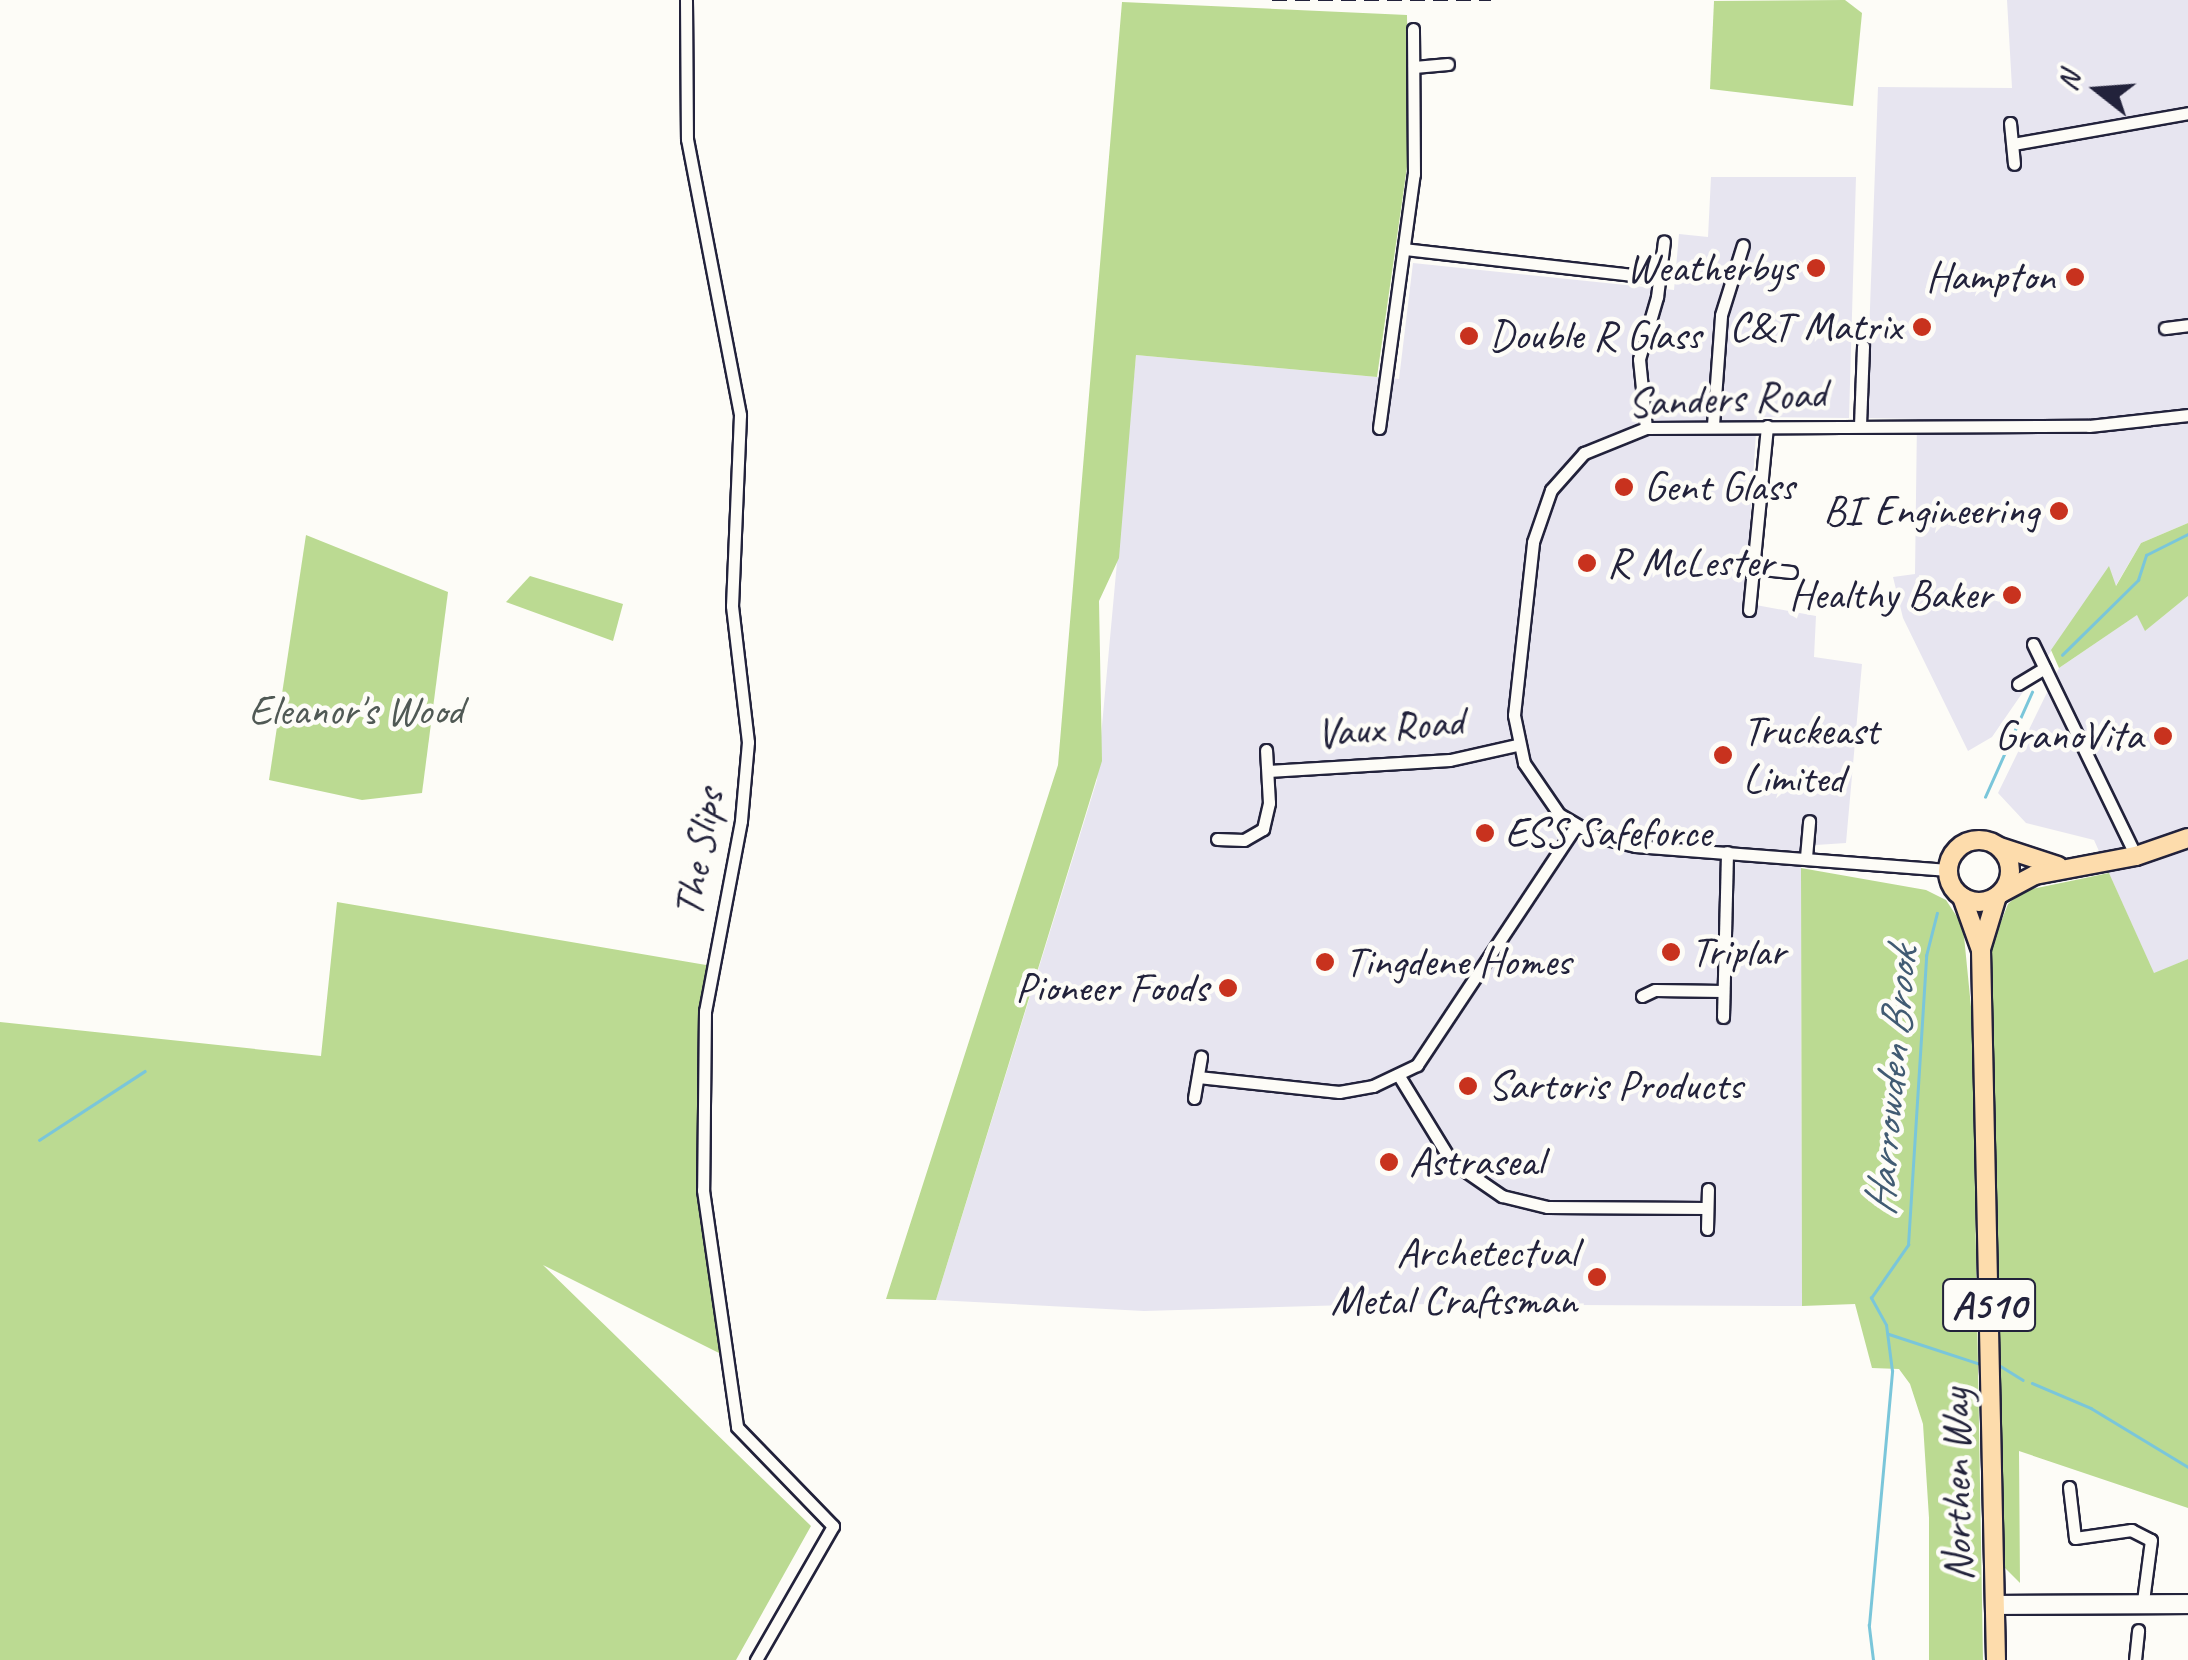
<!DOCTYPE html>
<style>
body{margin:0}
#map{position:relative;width:2188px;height:1660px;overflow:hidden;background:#fdfcf7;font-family:Caveat,sans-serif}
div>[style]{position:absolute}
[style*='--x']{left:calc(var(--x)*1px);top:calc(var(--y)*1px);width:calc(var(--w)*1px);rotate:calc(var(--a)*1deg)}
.built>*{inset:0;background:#e7e5f0}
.green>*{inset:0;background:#bbda92}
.stream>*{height:2.5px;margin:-1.25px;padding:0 1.25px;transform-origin:1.25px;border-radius:1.25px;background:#7ac6da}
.roads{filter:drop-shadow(2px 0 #22223b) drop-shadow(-2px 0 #22223b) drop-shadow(0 2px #22223b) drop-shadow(0 -2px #22223b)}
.street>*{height:11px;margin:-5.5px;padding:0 5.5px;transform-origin:5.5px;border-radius:5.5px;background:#fdfcf7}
.secondary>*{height:18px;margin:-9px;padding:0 9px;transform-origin:9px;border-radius:9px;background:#fdfcf7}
.primary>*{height:18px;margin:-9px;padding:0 9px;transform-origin:9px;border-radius:9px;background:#fddcac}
.primary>.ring{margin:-9px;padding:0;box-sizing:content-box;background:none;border:18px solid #fddcac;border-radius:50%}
.rail>*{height:2.5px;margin-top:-1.25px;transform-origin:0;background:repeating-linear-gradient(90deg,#22223b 0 15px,transparent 0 23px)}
.dots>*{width:28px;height:28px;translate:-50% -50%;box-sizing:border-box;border:5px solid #fdfcf7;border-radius:50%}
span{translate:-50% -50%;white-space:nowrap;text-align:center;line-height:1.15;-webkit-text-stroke:9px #fdfcf7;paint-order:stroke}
.shield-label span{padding:2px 8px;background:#fdfcf7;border:2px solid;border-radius:8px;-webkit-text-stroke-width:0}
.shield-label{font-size:40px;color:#22223b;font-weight:700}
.poi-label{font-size:42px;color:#22223b}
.right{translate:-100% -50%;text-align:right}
.left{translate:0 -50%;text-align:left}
.street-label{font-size:42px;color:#22223b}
.park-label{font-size:42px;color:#505955}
.water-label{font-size:45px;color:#415b73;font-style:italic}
.north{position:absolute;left:2048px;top:40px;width:100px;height:100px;-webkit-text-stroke:8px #fdfcf7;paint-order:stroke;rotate:287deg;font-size:28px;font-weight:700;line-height:40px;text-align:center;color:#22223b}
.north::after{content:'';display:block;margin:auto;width:35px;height:45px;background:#22223b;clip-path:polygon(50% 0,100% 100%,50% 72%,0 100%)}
</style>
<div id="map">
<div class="built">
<i style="clip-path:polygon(2007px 0,2188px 0,2188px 523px,2141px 543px,2115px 587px,2109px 567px,1992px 737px,1968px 751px,1903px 618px,1893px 577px,1915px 574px,1917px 419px,1866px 418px,1878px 87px,2012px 88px)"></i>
<i style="clip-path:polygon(1711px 177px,1856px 177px,1849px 418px,1757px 417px,1745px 603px,1816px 616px,1814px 657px,1862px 664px,1846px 843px,1801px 846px,1802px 1306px,1383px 1304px,1144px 1311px,936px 1300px,1097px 780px,1136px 355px,1399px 379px,1413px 263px,1674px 290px,1679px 234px,1708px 237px)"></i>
<i style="clip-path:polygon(2188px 596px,2188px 959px,2154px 974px,2094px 840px,2026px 823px,1998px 793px,2059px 668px,2138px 614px,2146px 630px)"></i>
</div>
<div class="green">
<i style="clip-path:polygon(1845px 0,1862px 13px,1853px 106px,1710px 89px,1714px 1px)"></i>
<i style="clip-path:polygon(1122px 2px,1407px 15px,1409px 153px,1377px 377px,1136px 355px,1119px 558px,1099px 601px,1102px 761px,936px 1300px,886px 1299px,1058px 765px)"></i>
<i style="clip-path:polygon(2188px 523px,2188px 596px,2145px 631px,2137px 615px,2059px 668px,2051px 650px,2109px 566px,2116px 586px,2141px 543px)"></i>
<i style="clip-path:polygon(306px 535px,448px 592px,422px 793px,362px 800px,269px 780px)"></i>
<i style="clip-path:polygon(530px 576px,623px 604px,613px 641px,506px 602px)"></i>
<i style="clip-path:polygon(1801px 868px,1926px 890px,1946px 900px,1963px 926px,1972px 1017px,1983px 1660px,1929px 1660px,1929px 1518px,1923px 1424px,1910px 1384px,1899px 1369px,1872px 1368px,1855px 1304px,1802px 1306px)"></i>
<i style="clip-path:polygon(2109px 873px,2154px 973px,2188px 959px,2188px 1508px,2019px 1451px,2020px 1583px,2001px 1564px,1990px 950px,2008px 904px,2023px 891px)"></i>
<i style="clip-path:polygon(337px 902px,712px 966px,699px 1111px,725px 1356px,543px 1265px,811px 1526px,736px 1660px,0 1660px,0 1022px,321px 1056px)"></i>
</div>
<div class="stream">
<i style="--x:2062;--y:655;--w:107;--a:-44.6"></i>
<i style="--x:2138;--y:580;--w:26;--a:-72"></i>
<i style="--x:2146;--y:555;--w:47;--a:-26.6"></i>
<i style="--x:1985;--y:797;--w:115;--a:-65.9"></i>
<i style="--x:39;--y:1140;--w:126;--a:-33.1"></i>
<i style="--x:1889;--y:1334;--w:96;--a:18.2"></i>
<i style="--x:1999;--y:1365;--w:28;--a:32"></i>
<i style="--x:2032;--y:1383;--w:64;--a:23"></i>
<i style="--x:2091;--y:1408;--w:114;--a:31.3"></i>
<i style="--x:1873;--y:1660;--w:35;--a:-97"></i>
<i style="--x:1869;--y:1625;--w:255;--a:-84.8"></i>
<i style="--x:1892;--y:1371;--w:46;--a:-97.4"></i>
<i style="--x:1886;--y:1325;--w:31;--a:-119"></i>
<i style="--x:1871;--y:1298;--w:65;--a:-55.1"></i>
<i style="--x:1908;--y:1245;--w:290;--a:-86.4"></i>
<i style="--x:1926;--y:956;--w:44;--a:-75.7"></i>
</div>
<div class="roads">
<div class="street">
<i style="--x:686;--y:0;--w:139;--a:89.6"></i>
<i style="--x:687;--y:139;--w:281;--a:79.1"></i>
<i style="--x:740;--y:415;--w:191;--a:92.4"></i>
<i style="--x:732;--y:606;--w:137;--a:83.3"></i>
<i style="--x:748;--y:742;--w:79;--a:95.1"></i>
<i style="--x:741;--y:821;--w:193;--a:100.7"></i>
<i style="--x:705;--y:1011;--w:179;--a:90.6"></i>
<i style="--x:703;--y:1190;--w:239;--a:81.8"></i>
<i style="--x:737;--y:1427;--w:138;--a:45.9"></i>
<i style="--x:833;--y:1526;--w:155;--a:119.9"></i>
<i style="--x:1414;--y:67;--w:34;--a:-5"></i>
<i style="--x:2010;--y:123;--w:41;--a:84.4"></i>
<i style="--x:2013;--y:144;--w:178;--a:-10"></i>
<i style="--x:1404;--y:249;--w:258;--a:6.5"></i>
<i style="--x:2165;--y:328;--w:23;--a:-7"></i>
<i style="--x:1713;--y:425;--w:110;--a:-85.8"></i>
<i style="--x:1721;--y:315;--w:73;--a:-72.6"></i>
<i style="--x:1860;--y:425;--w:79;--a:-87.8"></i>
<i style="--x:1379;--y:428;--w:256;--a:-82.2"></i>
<i style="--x:1414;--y:174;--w:145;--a:-90.4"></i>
<i style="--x:1646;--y:428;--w:69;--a:-95.8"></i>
<i style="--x:1639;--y:359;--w:65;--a:-73.8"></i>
<i style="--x:1657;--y:297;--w:56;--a:-82.9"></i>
<i style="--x:1753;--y:568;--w:38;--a:6"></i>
<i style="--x:1749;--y:610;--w:185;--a:-84.4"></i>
<i style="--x:2033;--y:644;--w:236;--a:64.1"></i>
<i style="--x:2018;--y:684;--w:31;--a:-31"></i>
<i style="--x:1268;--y:771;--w:182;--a:-3.5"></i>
<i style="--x:1450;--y:760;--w:69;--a:-12.6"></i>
<i style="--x:1217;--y:839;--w:27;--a:2"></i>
<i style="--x:1244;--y:840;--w:22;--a:-30"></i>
<i style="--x:1263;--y:829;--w:27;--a:-77"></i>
<i style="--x:1269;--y:803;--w:53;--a:-93.2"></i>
<i style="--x:1806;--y:857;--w:36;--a:-85"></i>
<i style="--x:1948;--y:870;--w:314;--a:-175.6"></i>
<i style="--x:1635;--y:846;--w:38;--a:-166"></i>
<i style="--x:1598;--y:837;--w:45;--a:-149.5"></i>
<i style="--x:1559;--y:814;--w:62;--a:-124.5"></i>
<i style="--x:1524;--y:763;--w:49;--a:-101.8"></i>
<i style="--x:1514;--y:715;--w:174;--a:-83.7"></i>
<i style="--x:1533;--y:542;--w:55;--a:-70.9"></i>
<i style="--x:1551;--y:490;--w:50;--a:-48.3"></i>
<i style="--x:1584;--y:453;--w:67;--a:-22"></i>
<i style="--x:1646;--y:428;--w:443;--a:-0.3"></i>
<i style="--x:2089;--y:426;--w:100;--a:-6.3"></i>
<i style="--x:1642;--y:996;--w:14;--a:-25"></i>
<i style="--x:1655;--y:990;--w:68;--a:0.8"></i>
<i style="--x:1723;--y:1017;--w:165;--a:-88.6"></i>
<i style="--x:1399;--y:1076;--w:100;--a:58.5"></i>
<i style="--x:1451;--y:1161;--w:62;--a:34.5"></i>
<i style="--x:1502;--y:1196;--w:46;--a:13.7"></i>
<i style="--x:1547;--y:1207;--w:160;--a:0.4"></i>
<i style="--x:1198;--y:1077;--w:142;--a:6.1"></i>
<i style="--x:1339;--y:1092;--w:35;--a:-10"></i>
<i style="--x:1373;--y:1086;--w:49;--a:-25.5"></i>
<i style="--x:1417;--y:1065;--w:287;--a:-56.4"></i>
<i style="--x:1194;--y:1098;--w:42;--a:-80.3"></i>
<i style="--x:1707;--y:1229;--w:40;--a:-88.6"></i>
<i style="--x:2069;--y:1487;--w:51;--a:83.3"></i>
<i style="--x:2075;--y:1538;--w:57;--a:-8.1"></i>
<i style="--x:2131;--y:1530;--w:22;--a:27"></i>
<i style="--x:2151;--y:1540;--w:62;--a:97.5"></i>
<i style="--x:2135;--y:1660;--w:30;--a:-84"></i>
</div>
<div class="secondary">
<i style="--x:1995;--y:1605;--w:193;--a:-0.3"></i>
</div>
<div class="primary">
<i class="ring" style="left:1948px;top:840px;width:44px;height:44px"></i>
<i style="--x:2000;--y:847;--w:61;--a:18.1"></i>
<i style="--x:2001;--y:893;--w:38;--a:-28"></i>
<i style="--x:2035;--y:875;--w:103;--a:-10.7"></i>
<i style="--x:2136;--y:856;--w:55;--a:-19.1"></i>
<i style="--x:1962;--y:897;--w:56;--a:70.3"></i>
<i style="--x:1981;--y:950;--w:710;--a:88.79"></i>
<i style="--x:1981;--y:949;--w:55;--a:-73.2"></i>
</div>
</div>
<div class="rail">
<i style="--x:1272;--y:0;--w:219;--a:0"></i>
</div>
<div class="dots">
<i style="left:1816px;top:268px;background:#c8321e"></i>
<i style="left:2075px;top:277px;background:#c8321e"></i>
<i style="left:1922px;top:327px;background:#c8321e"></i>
<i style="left:1469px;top:336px;background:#c8321e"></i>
<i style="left:1624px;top:487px;background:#c8321e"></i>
<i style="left:2059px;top:511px;background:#c8321e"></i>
<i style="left:1587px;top:563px;background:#c8321e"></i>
<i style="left:2012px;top:595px;background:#c8321e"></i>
<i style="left:2163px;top:736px;background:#c8321e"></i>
<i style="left:1723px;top:755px;background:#c8321e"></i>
<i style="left:1485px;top:833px;background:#c8321e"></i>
<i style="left:1671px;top:952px;background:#c8321e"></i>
<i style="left:1325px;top:962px;background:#c8321e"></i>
<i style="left:1228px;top:988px;background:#c8321e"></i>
<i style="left:1468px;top:1086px;background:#c8321e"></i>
<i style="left:1389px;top:1162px;background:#c8321e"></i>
<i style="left:1597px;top:1277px;background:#c8321e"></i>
</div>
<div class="shield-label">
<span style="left:1989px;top:1305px">A510</span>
</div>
<div class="poi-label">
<span class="right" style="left:1796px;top:268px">Weatherbys</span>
<span class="right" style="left:2055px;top:277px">Hampton</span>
<span class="right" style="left:1902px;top:327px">C&amp;T Matrix</span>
<span class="left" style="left:1489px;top:336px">Double R Glass</span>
<span class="left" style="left:1644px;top:487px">Gent Glass</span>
<span class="right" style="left:2039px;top:511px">BI Engineering</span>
<span class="left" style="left:1607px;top:563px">R McLester</span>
<span class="right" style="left:1992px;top:595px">Healthy Baker</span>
<span class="left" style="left:1743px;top:755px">Truckeast<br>Limited</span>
<span class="right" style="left:2143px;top:736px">GranoVita</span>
<span class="left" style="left:1505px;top:833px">ESS Safeforce</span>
<span class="left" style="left:1691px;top:952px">Triplar</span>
<span class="left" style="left:1345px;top:962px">Tingdene Homes</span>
<span class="right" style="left:1208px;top:988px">Pioneer Foods</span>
<span class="left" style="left:1488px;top:1086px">Sartoris Products</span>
<span class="left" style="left:1409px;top:1162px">Astraseal</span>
<span class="right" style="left:1577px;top:1277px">Archetectual<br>Metal Craftsman</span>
</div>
<div class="street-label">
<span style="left:1727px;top:399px;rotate:-3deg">Sanders Road</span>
<span style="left:1390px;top:728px;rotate:-5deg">Vaux Road</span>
<span style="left:699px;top:853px;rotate:-80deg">The Slips</span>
<span style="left:1957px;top:1485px;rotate:-91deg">Northen Way</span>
</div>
<div class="park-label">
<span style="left:356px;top:711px">Eleanor's Wood</span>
</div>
<div class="water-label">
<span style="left:1891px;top:1082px;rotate:-85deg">Harrowden Brook</span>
</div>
<div class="north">N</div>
</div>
